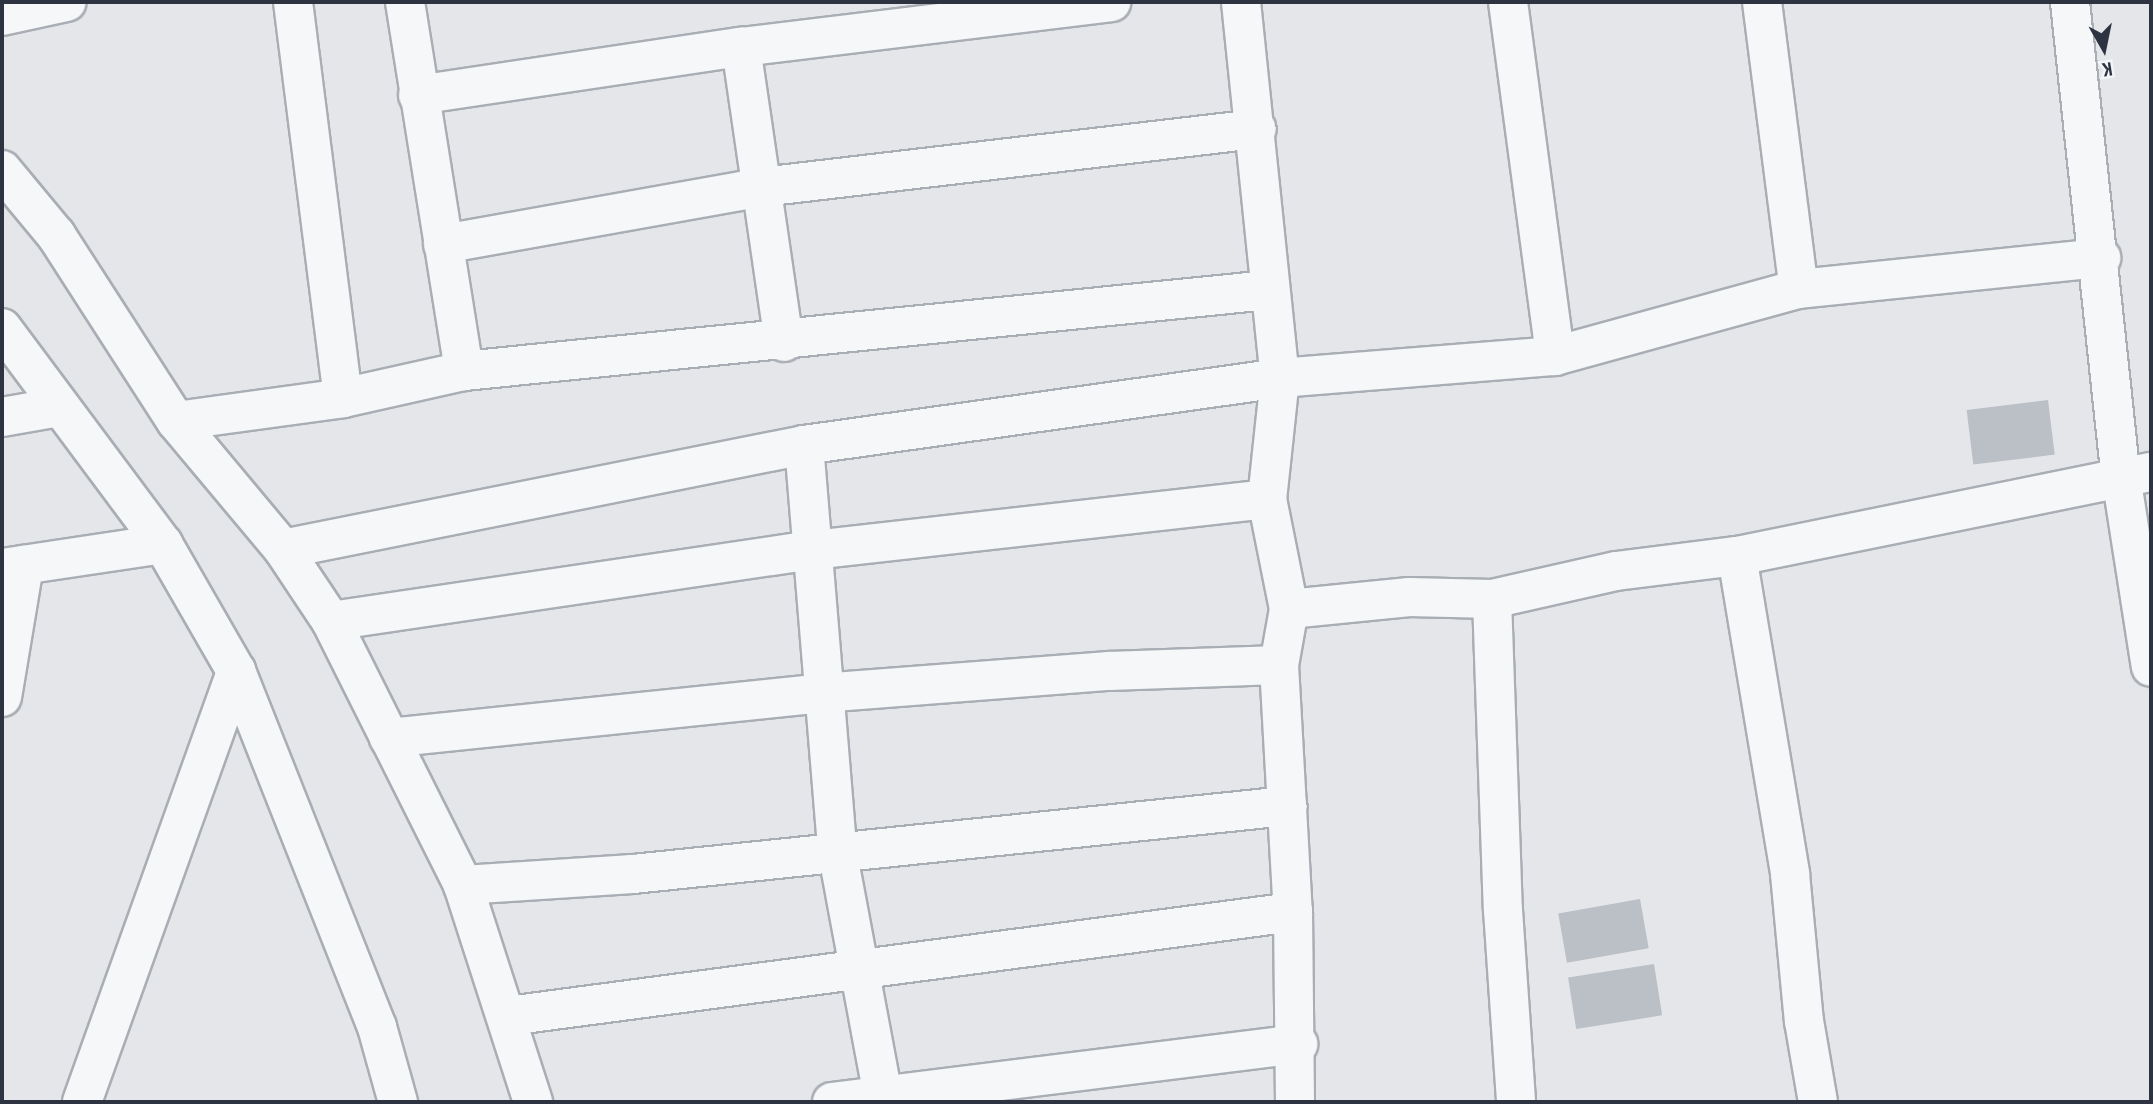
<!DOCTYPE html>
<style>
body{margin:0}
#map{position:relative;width:2153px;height:1104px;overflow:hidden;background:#e4e6ea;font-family:"PT Sans Narrow",sans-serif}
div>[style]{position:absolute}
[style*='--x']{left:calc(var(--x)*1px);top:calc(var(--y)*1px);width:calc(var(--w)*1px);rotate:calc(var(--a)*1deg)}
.building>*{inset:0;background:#bbbfc6;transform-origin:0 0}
.roads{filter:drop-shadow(2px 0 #a9adb4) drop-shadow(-2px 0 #a9adb4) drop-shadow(0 2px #a9adb4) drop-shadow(0 -2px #a9adb4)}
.minor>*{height:38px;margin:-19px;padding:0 19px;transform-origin:19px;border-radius:19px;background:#f6f7f9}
span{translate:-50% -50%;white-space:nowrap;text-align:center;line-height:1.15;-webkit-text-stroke:5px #f3f5f8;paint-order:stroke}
.frame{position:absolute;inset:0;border:4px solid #2d3341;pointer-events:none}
.north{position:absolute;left:2069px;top:14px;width:70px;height:70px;-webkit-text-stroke:5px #f3f5f8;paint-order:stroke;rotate:171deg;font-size:19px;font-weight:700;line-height:28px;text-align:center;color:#2d3341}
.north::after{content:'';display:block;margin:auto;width:24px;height:32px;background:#2d3341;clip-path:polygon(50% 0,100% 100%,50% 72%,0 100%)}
</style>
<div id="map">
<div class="building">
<i style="left:2048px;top:400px;width:55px;height:82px;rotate:83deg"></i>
<i style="left:1640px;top:899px;width:50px;height:83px;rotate:80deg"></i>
<i style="left:1654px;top:964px;width:52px;height:87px;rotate:81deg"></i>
</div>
<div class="roads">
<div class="minor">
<i style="--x:293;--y:2;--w:399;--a:82.8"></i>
<i style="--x:405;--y:2;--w:374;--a:80.9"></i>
<i style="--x:1241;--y:2;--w:378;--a:84.1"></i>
<i style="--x:1280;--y:378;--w:122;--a:96.1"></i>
<i style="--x:1267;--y:499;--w:112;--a:78.7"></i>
<i style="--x:1289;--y:609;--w:57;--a:100.1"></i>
<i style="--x:1279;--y:665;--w:247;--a:86.8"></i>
<i style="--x:1293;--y:912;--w:190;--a:89.4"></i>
<i style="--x:1508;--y:2;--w:357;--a:82.4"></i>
<i style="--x:1762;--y:2;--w:289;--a:82.7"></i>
<i style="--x:2070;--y:2;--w:477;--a:83.9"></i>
<i style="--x:2121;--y:476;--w:193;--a:81.1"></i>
<i style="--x:2;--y:16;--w:66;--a:-12.2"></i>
<i style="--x:741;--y:47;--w:298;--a:81.7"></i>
<i style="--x:418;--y:95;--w:327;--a:-8.5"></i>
<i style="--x:741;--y:47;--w:373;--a:-6.9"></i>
<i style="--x:2;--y:170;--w:85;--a:50.3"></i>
<i style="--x:56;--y:235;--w:221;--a:57.2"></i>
<i style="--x:176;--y:421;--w:167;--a:50.1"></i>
<i style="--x:283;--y:549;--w:87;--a:56.3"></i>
<i style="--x:331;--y:621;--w:295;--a:63.4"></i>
<i style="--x:463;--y:885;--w:228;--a:72.1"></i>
<i style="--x:443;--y:244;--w:324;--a:-10.1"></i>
<i style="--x:762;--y:187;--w:498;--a:-6.7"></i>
<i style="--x:2;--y:328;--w:269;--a:53.3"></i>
<i style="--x:163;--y:544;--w:146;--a:60.1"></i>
<i style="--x:236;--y:671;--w:383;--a:68.4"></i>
<i style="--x:377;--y:1027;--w:78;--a:74.4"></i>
<i style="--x:2;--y:417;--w:58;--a:-10"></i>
<i style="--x:176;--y:421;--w:169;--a:-7.8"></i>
<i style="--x:343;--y:398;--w:124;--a:-12.6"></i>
<i style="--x:464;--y:371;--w:809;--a:-5.75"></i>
<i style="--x:804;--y:445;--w:406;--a:85.3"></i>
<i style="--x:837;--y:850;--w:249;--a:79.4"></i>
<i style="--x:283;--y:549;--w:531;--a:-11.29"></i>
<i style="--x:804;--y:445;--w:481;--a:-8"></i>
<i style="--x:1280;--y:378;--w:276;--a:-4.6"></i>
<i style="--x:1555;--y:356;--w:253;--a:-15.4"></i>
<i style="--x:1799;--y:289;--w:304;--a:-5.9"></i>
<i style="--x:1737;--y:556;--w:322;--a:80.5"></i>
<i style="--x:1790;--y:874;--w:148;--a:84.6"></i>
<i style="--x:1804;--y:1021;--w:82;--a:80.2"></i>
<i style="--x:2;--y:568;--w:163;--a:-8.5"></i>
<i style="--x:1492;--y:599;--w:311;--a:88"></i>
<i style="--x:1503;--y:910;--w:192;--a:86.1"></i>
<i style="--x:1289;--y:609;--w:121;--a:-5.7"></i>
<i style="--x:1409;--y:597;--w:83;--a:1.4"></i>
<i style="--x:1492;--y:599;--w:127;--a:-12.7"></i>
<i style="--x:1616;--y:571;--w:122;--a:-7.1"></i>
<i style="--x:1737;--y:556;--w:422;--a:-11.5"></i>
<i style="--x:331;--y:621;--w:487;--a:-8.4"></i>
<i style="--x:813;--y:550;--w:457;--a:-6.4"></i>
<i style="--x:2;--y:697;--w:134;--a:-80.5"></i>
<i style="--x:389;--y:738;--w:434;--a:-5.9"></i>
<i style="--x:821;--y:693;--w:289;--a:-4.4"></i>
<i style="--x:1109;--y:671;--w:170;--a:-2"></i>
<i style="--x:463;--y:885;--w:170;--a:-3.7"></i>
<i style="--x:633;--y:874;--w:658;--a:-5.94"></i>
<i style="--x:508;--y:1016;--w:792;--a:-7.55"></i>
<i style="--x:82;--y:1102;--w:458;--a:-70.3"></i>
<i style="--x:832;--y:1102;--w:470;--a:-7.1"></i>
</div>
</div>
<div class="frame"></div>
<div class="north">K</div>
</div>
